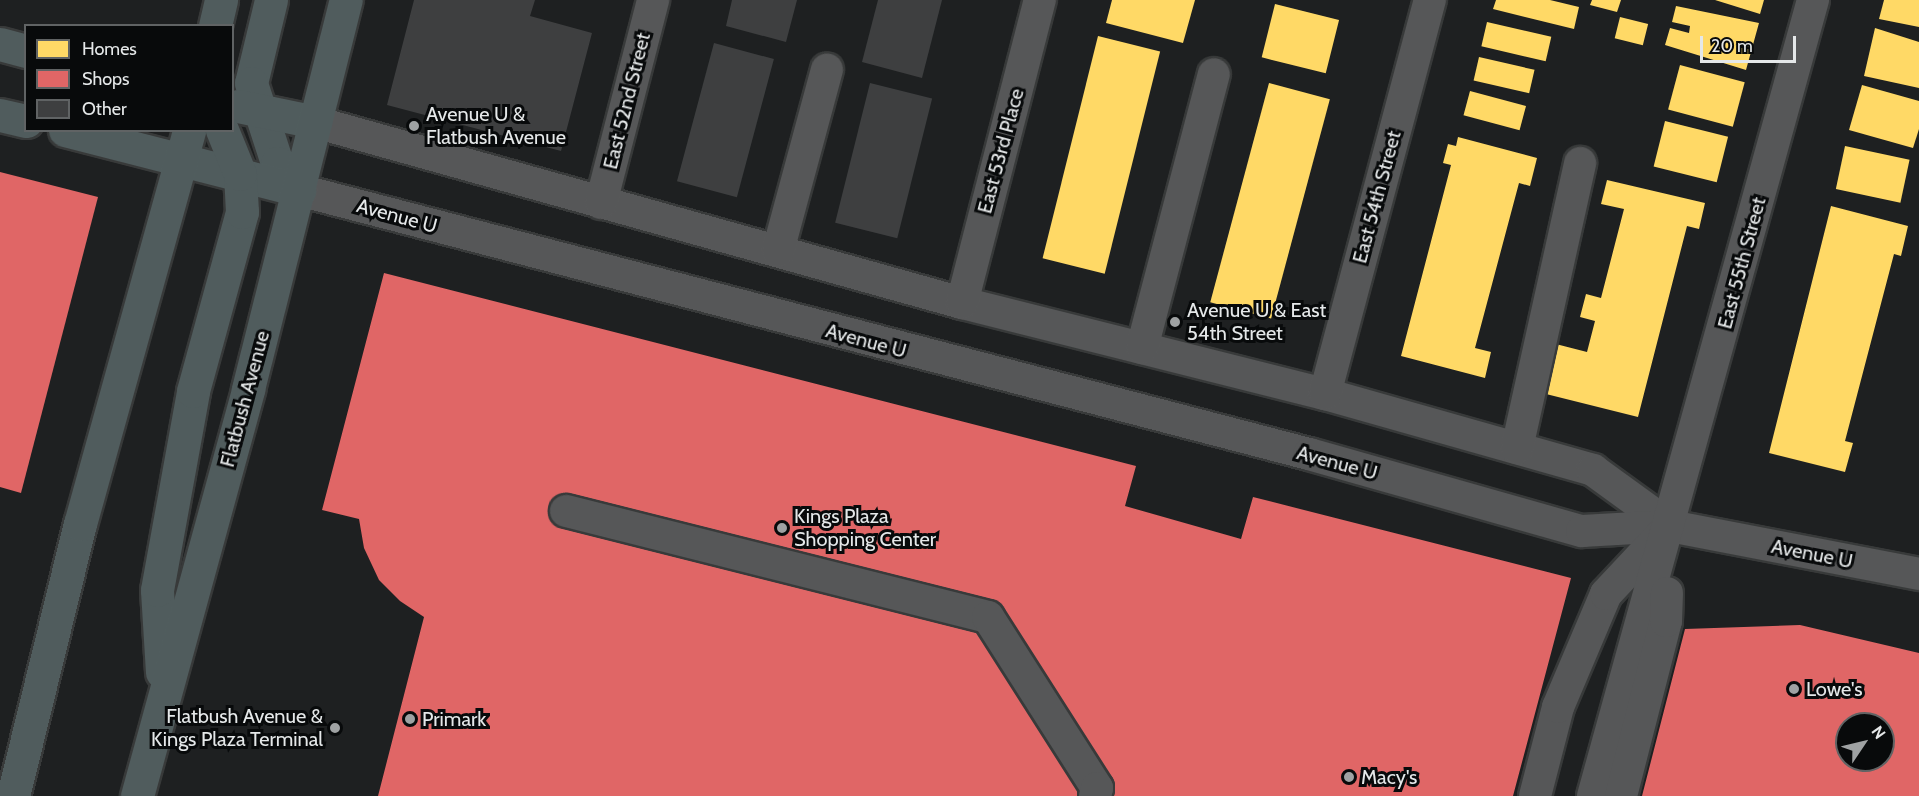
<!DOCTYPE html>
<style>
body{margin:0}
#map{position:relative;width:1919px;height:796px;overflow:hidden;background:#1e2021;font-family:Cabin,sans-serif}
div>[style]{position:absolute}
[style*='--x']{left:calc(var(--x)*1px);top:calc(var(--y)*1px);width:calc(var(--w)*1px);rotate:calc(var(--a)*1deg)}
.homes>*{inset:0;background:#ffd966;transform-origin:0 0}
.shops>*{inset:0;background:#e06666}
.building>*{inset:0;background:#3e3f40;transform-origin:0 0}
.roads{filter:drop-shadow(2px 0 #383a3a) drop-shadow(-2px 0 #383a3a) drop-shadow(0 2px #383a3a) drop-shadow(0 -2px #383a3a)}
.minor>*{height:32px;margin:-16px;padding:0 16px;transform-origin:16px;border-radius:16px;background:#565758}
.major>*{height:33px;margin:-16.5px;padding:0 16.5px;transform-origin:16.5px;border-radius:16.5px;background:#505c5d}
.dots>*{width:16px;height:16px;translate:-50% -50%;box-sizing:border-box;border:3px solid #080a0b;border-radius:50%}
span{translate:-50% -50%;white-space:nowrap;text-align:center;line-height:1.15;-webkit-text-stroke:6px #080a0b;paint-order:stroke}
.street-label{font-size:20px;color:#e5e8e9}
.poi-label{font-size:20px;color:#e5e8e9}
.left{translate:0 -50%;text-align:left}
.right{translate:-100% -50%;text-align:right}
.legend{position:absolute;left:24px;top:24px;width:210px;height:108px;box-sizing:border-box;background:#080a0b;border:2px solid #606364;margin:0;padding:8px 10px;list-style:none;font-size:18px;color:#e5e8e9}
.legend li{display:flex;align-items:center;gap:12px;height:30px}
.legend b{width:30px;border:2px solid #606364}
.north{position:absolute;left:1835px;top:712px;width:60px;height:60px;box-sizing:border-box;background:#080a0b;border:2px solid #606364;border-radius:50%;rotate:55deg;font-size:16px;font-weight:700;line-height:24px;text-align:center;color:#e5e8e9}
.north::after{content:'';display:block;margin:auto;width:21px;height:27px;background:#9fa2a3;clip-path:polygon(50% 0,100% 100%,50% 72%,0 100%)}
.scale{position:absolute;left:1700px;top:36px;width:96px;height:27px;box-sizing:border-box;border:3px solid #e5e8e9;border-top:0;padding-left:8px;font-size:18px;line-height:21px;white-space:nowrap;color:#e5e8e9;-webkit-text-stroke:4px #080a0b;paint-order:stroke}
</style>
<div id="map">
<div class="homes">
<i style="clip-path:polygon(1112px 0,1195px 0,1183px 43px,1106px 23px)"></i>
<i style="clip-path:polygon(1496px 0,1550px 0,1579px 7px,1574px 29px,1493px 9px)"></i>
<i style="clip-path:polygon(1592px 0,1621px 0,1617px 12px,1590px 5px)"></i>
<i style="clip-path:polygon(1715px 0,1764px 0,1760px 14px)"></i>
<i style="clip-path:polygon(1884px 0,1919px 0,1919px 27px,1879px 19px)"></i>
<i style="left:1275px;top:4px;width:66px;height:55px;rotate:14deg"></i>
<i style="clip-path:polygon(1676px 6px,1759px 23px,1746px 70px,1665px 45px,1670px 28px,1689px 33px,1690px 26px,1672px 22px)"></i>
<i style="left:1620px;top:17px;width:29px;height:22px;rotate:14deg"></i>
<i style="left:1487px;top:22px;width:66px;height:25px;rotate:13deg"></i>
<i style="clip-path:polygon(1875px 28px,1919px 42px,1919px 88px,1864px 76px)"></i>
<i style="left:1098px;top:36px;width:64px;height:229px;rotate:14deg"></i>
<i style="left:1479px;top:57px;width:57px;height:24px;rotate:13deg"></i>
<i style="left:1680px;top:65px;width:67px;height:46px;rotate:15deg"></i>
<i style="left:1269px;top:83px;width:63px;height:227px;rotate:15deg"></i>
<i style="clip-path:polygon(1862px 85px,1919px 101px,1919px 129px,1913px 148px,1849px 130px)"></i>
<i style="left:1470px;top:91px;width:58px;height:25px;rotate:15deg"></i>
<i style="left:1665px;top:121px;width:65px;height:47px;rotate:14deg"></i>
<i style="clip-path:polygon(1458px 137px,1537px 158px,1530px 186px,1519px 183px,1475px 348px,1491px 352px,1485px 378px,1401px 356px,1451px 165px,1443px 163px,1448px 144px,1456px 146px)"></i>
<i style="left:1845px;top:146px;width:66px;height:44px;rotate:12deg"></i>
<i style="clip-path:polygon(1607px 180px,1705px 203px,1699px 229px,1687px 226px,1638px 417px,1546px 394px,1552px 369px,1542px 366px,1548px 342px,1587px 352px,1595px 321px,1580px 317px,1586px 294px,1601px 298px,1624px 209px,1601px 204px)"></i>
<i style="clip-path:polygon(1831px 206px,1908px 226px,1901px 256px,1894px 254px,1845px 441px,1853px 443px,1845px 472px,1769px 453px)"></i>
</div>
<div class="shops">
<i style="clip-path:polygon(0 172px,98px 197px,21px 493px,0 487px)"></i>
<i style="clip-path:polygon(384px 273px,1136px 466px,1125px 506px,1241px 539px,1253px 497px,1571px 578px,1513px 796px,378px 796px,424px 617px,400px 601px,379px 580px,364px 548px,359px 519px,322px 510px)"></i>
<i style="clip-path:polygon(evenodd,1800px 625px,1919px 653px,1919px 796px,1642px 796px,1685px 629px,1800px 625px,1847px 724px,1883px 724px,1883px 760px,1847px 760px,1847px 724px)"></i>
</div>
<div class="building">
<i style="clip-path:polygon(414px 0,535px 0,530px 16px,592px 33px,561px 151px,387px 105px)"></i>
<i style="clip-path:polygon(732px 0,797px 0,786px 42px,726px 26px)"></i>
<i style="clip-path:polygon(878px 0,942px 0,922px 78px,862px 62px)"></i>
<i style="left:714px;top:43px;width:62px;height:143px;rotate:15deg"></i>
<i style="left:870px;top:83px;width:64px;height:144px;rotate:14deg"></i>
</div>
<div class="roads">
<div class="minor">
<i style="--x:315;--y:122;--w:672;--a:15.63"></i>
<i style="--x:962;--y:303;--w:374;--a:14.1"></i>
<i style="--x:1325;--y:394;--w:279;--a:15.8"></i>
<i style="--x:1593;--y:470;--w:95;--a:36"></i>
<i style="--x:299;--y:190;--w:1044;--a:14.65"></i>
<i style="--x:1309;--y:454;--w:284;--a:15.8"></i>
<i style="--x:1582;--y:531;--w:88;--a:-3.3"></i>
<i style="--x:1670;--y:526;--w:254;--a:10.9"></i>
<i style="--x:601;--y:203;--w:210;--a:-75.6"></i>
<i style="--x:778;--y:251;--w:188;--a:-74.9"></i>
<i style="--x:962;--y:303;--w:313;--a:-75.6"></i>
<i style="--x:1142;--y:348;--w:283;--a:-75.3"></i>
<i style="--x:1325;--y:394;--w:408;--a:-75.1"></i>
<i style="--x:1517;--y:448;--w:292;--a:-77.5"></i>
<i style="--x:566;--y:511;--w:435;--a:14.1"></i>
<i style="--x:988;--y:617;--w:203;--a:57.5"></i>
<i style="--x:1097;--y:788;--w:8;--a:104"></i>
<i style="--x:1535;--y:796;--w:92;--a:-75.5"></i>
<i style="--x:1558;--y:707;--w:123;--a:-67"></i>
<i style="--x:1606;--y:594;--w:86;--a:-46.9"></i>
<i style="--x:1593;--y:796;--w:826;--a:-74.55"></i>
<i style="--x:1621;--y:796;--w:181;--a:-75.6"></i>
<i style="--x:1666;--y:621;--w:28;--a:-88"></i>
</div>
<div class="major">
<i style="--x:271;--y:0;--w:85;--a:103.5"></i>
<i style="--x:251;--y:83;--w:84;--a:72"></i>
<i style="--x:277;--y:163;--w:35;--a:51"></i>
<i style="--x:215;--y:26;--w:27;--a:-77"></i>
<i style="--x:0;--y:44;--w:27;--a:15"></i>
<i style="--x:238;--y:106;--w:79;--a:11.7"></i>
<i style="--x:0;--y:115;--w:27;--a:13"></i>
<i style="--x:65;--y:130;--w:242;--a:14.4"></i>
<i style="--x:162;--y:672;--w:82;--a:-93.5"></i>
<i style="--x:157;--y:590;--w:202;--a:-79.7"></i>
<i style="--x:193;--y:391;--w:186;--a:-74.7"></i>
<i style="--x:242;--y:212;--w:38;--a:-93"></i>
<i style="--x:240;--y:174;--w:48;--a:-112.2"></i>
<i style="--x:13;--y:796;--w:280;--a:-76.2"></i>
<i style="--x:80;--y:524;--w:409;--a:-74.5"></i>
<i style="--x:137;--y:796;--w:422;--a:-74.7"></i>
<i style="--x:248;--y:389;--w:401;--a:-75.9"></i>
</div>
</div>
<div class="dots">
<i style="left:414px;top:126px;background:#9fa2a3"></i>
<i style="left:1175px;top:322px;background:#9fa2a3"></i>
<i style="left:782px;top:528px;background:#9fa2a3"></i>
<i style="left:1794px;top:689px;background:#9fa2a3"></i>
<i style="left:410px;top:719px;background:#9fa2a3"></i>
<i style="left:335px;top:728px;background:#9fa2a3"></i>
<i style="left:1349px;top:777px;background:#9fa2a3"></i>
</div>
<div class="street-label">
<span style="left:627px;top:101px;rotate:-76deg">East 52nd Street</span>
<span style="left:1001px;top:151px;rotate:-75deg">East 53rd Place</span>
<span style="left:1377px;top:197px;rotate:-75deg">East 54th Street</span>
<span style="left:397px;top:216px;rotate:15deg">Avenue U</span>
<span style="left:1742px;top:263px;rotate:-75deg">East 55th Street</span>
<span style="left:866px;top:341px;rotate:15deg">Avenue U</span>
<span style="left:245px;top:399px;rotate:-75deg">Flatbush Avenue</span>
<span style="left:1337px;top:463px;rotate:15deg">Avenue U</span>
<span style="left:1812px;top:554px;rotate:11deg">Avenue U</span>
</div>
<div class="poi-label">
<span class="left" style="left:426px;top:126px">Avenue U &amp;<br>Flatbush Avenue</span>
<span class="left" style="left:1187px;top:322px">Avenue U &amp; East<br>54th Street</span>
<span class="left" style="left:794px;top:528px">Kings Plaza<br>Shopping Center</span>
<span class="left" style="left:1806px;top:689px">Lowe's</span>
<span class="right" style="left:323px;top:728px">Flatbush Avenue &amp;<br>Kings Plaza Terminal</span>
<span class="left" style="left:422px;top:719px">Primark</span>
<span class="left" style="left:1361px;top:777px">Macy's</span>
</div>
<ul class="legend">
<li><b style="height:16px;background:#ffd966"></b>Homes</li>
<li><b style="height:16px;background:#e06666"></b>Shops</li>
<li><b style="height:16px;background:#3e3f40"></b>Other</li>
</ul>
<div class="north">N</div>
<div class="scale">20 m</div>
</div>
